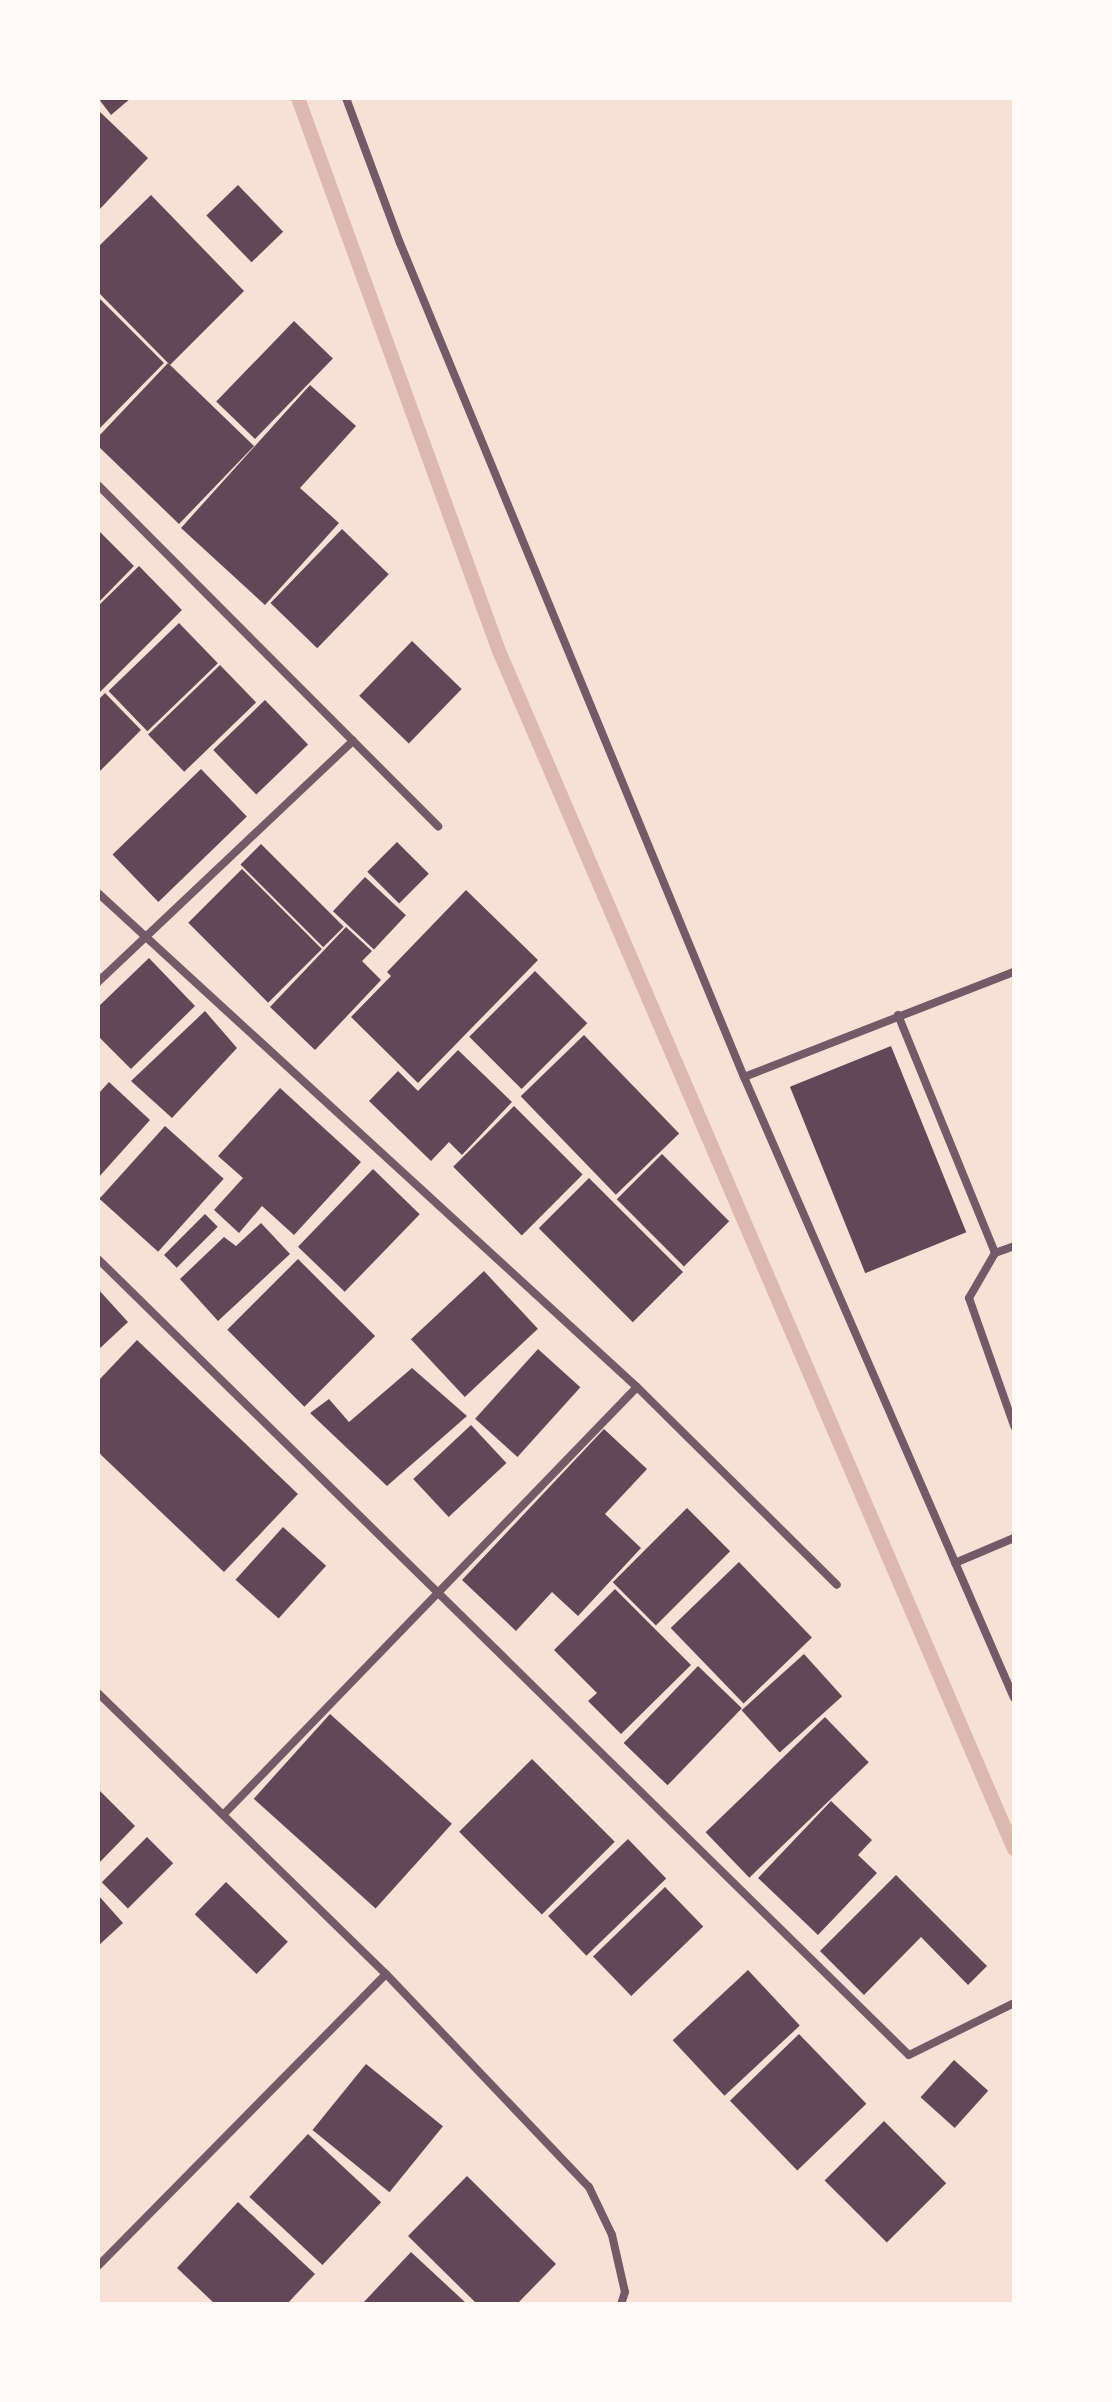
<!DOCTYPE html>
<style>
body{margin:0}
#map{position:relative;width:1112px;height:2402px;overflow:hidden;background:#f7e1d7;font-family:Helvetica,sans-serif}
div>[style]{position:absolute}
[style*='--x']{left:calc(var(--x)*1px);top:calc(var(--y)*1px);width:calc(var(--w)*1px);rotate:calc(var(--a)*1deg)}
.stream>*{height:14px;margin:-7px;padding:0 7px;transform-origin:7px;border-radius:7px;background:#dcb8b0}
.building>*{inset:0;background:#644757;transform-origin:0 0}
.minor>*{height:8px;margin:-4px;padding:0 4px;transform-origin:4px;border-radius:4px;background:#755966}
span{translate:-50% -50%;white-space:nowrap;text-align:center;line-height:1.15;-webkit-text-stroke:8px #fffaf5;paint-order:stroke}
.frame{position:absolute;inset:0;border:100px solid #fffaf5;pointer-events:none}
</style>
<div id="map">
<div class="stream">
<i style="--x:298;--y:98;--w:588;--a:70.03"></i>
<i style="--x:499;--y:651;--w:1304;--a:66.74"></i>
</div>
<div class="building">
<i style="clip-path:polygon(98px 98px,131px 98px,111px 115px)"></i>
<i style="clip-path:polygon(98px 110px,148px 158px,98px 211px)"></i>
<i style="left:238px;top:185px;width:65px;height:44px;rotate:46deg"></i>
<i style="clip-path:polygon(151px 195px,244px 291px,170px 365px,98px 292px,98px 247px)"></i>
<i style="clip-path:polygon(98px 297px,164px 363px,98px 430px)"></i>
<i style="left:294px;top:321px;width:54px;height:112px;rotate:44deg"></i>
<i style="clip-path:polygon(168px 363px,254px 446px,179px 524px,98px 446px,98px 437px)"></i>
<i style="clip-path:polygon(310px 385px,356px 426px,300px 488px,339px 523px,265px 605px,181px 528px)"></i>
<i style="left:342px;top:529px;width:65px;height:103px;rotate:44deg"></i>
<i style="clip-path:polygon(98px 530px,134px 566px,98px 603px)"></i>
<i style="clip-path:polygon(139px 566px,182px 610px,98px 694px,98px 606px)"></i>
<i style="left:179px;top:623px;width:56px;height:98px;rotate:46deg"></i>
<i style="left:412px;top:641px;width:69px;height:76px;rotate:44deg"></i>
<i style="left:220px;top:665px;width:52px;height:100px;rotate:46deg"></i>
<i style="clip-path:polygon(105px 693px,141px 730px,98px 773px,98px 700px)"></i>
<i style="left:265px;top:700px;width:62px;height:72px;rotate:46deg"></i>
<i style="left:201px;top:769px;width:66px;height:123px;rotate:46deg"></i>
<i style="left:397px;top:842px;width:45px;height:42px;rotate:45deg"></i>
<i style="left:261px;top:844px;width:117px;height:29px;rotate:45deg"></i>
<i style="left:242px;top:869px;width:113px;height:76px;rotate:45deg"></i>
<i style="left:365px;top:877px;width:56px;height:47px;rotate:43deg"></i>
<i style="clip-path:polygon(466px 890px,538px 960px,418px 1083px,351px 1017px,391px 976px,387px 972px)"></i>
<i style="clip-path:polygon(346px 927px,372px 951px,362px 961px,381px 980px,315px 1050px,270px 1007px)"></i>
<i style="clip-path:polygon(149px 958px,195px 1006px,131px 1069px,98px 1036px,98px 1007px)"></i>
<i style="left:535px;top:971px;width:74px;height:93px;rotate:45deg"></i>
<i style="clip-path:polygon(205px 1011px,237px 1048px,172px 1118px,131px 1081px)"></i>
<i style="left:584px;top:1035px;width:137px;height:88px;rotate:46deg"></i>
<i style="left:891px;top:1046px;width:201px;height:109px;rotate:68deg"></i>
<i style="clip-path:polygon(458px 1050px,512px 1102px,462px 1155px,449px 1142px,431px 1161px,369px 1101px,398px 1071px,418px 1091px)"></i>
<i style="clip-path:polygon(109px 1082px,150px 1120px,98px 1178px,98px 1094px)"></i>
<i style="clip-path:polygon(280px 1088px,361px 1162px,294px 1235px,262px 1206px,239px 1233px,214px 1210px,243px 1178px,218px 1156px)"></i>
<i style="left:514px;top:1106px;width:97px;height:86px;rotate:45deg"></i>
<i style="left:165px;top:1126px;width:79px;height:98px;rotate:42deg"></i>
<i style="left:662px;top:1154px;width:95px;height:64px;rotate:45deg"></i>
<i style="left:373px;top:1169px;width:65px;height:108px;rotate:44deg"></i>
<i style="left:589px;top:1178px;width:133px;height:71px;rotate:45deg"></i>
<i style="left:205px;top:1214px;width:18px;height:58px;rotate:45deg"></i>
<i style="clip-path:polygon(261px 1223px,290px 1254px,218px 1321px,180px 1279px,224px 1237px,236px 1246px)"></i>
<i style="left:298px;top:1259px;width:109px;height:100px;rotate:45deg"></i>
<i style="left:484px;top:1271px;width:79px;height:100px;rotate:47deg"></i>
<i style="clip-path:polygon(98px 1289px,128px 1322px,98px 1350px)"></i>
<i style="clip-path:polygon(137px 1340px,298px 1494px,224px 1572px,98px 1452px,98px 1381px)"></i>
<i style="left:538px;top:1349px;width:57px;height:94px;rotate:42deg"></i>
<i style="clip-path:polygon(412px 1368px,467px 1416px,387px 1486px,310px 1413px,329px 1399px,349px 1422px)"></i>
<i style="left:471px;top:1425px;width:52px;height:79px;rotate:47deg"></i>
<i style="clip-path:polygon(604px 1429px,647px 1469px,605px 1514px,641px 1548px,578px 1616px,552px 1592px,516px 1631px,462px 1580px)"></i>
<i style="left:687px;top:1508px;width:61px;height:105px;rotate:45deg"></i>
<i style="left:283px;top:1527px;width:58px;height:71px;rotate:42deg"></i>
<i style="left:739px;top:1562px;width:105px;height:95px;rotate:46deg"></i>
<i style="clip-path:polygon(615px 1589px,691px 1665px,621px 1734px,588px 1701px,597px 1693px,554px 1650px)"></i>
<i style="left:804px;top:1654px;width:57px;height:84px;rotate:48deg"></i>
<i style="left:698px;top:1666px;width:61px;height:107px;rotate:44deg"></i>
<i style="left:330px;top:1714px;width:164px;height:114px;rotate:42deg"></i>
<i style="left:825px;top:1717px;width:63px;height:166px;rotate:46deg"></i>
<i style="left:532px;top:1759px;width:117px;height:103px;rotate:45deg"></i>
<i style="clip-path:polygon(98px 1789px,135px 1826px,98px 1864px)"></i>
<i style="clip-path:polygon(831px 1801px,872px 1840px,858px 1855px,877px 1873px,818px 1935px,758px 1878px)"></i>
<i style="left:147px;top:1837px;width:37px;height:64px;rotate:45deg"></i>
<i style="left:628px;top:1839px;width:55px;height:111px;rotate:46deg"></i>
<i style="clip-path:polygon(896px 1875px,987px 1966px,968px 1985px,921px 1937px,864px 1995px,820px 1951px)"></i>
<i style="left:226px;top:1882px;width:86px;height:45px;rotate:44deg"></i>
<i style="left:665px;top:1887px;width:55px;height:100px;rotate:46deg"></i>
<i style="clip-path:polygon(98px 1895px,123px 1923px,98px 1946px)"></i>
<i style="left:748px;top:1970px;width:76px;height:103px;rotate:47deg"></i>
<i style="left:799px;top:2034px;width:97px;height:96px;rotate:46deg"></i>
<i style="left:954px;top:2060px;width:46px;height:50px;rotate:42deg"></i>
<i style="left:366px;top:2064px;width:99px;height:85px;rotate:39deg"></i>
<i style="left:884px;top:2121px;width:88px;height:84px;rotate:45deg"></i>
<i style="left:308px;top:2134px;width:100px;height:86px;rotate:43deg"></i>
<i style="clip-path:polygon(467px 2176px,556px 2264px,517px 2304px,477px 2304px,408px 2236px)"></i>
<i style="clip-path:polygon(238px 2202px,315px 2274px,287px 2304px,215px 2304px,177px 2268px)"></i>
<i style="clip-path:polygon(411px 2252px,467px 2304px,362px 2304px)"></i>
</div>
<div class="minor">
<i style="--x:346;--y:98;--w:155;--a:69.6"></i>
<i style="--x:400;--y:243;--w:902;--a:67.59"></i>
<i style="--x:744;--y:1077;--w:677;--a:66.5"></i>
<i style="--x:98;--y:485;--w:482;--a:45.1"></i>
<i style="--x:98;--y:893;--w:731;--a:42.51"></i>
<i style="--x:637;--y:1387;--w:281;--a:44.7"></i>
<i style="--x:98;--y:982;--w:351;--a:-43.4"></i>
<i style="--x:898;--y:1015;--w:257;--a:67.8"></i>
<i style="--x:995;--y:1253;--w:52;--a:120"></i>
<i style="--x:969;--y:1298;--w:136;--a:70.6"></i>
<i style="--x:744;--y:1077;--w:290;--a:-21.3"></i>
<i style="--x:995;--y:1253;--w:20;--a:-20"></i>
<i style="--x:98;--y:1259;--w:1136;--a:44.47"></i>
<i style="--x:909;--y:2055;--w:117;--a:-26.3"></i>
<i style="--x:955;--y:1563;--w:64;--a:-23"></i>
<i style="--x:98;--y:1693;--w:402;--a:44.3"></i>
<i style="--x:386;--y:1974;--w:294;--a:46.4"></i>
<i style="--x:589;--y:2187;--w:53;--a:64.4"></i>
<i style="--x:612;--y:2235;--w:58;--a:77.2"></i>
<i style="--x:625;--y:2292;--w:13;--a:108"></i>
<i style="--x:223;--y:1815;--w:595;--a:-45.95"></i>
<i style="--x:98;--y:2266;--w:410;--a:-45.4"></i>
</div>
<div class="frame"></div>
</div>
